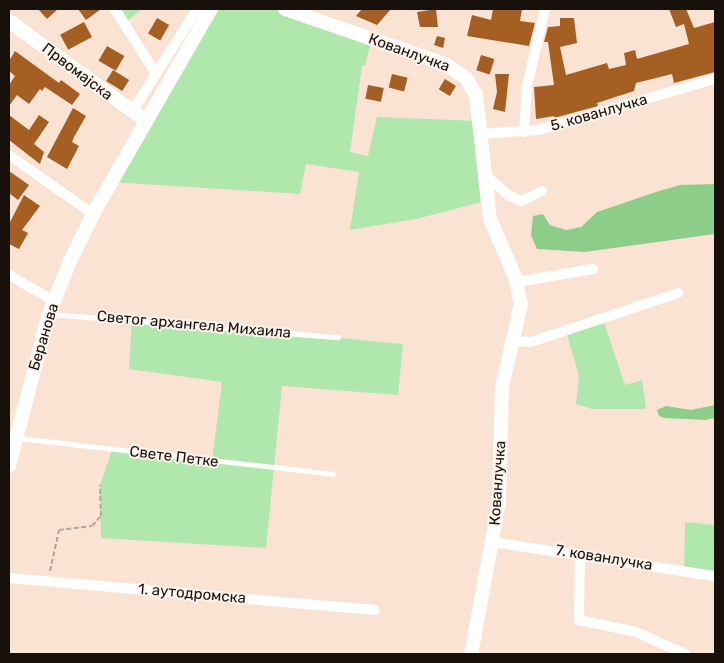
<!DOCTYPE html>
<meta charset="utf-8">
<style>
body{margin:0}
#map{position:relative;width:724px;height:663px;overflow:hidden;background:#fbe3d3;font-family:Rubik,sans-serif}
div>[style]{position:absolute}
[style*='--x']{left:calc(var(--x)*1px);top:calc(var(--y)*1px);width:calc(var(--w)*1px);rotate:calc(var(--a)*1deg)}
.green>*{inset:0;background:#b0e7ad}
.forest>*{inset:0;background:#8cce89}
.building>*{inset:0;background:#a65f23;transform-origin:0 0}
.path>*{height:2px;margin-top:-1px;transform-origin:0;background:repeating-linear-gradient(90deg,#b7a497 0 5px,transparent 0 7.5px)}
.lane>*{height:5px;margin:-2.5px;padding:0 2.5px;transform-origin:2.5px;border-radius:2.5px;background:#fff}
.street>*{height:10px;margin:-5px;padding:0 5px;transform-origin:5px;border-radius:5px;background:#fff}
.secondary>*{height:14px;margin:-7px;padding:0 7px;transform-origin:7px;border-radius:7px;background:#fff}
span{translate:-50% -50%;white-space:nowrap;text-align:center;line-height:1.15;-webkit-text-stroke:4px #fdf3ed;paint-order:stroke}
.street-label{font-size:15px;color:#18110b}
.frame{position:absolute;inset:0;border:10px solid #18110b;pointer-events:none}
</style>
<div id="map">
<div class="green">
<i style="clip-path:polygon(115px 9px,143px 9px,124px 23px)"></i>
<i style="clip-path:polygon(211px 9px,285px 9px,372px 39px,365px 65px,362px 66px,350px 152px,368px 156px,377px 117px,479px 121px,486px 201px,416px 219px,350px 230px,359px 172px,306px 164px,300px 194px,111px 182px)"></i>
<i style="clip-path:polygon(132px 319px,403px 344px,398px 395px,282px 386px,266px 548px,101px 538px,100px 485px,112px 450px,212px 461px,222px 382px,129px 369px)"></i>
<i style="clip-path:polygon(603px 319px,625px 385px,642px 380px,646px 409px,592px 409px,576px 404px,579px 376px,566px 331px)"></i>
<i style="clip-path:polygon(685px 522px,715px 525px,715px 576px,684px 571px)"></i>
</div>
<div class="forest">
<i style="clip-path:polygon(715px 184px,715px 234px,585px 252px,537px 249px,531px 235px,533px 216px,543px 214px,550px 225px,566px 230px,581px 227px,597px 212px,659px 191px,680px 185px)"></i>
<i style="clip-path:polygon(715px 405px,715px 418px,705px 420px,665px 418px,659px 416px,657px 410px,666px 406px,691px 410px)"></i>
</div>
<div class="building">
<i style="clip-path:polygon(38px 9px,58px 9px,47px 19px)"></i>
<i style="clip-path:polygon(78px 9px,101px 9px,86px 20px)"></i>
<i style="clip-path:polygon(362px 9px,391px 9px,377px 25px,356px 16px)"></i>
<i style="clip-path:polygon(436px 9px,438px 27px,420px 27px,417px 12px)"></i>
<i style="clip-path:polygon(493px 9px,522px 9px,520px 21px,535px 23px,529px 46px,467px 36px,472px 15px,491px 20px)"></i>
<i style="clip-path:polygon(669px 9px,686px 9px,694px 28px,715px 22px,715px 72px,674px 83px,672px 74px,636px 83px,634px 91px,597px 103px,598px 106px,554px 118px,554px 116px,536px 119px,534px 87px,554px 85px,548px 42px,544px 42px,548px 27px,560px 26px,560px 18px,574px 18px,577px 43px,560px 47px,566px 75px,607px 63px,609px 69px,626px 65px,624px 53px,635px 50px,637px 59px,689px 44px,684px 24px,676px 27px)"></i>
<i style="left:157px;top:18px;width:14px;height:18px;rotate:30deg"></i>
<i style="left:84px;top:22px;width:17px;height:27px;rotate:62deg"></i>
<i style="clip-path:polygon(437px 36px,445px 38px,443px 48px,434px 45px)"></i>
<i style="left:107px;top:46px;width:20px;height:17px;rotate:30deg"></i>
<i style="clip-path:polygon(15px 51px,59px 83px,61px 80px,80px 94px,72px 105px,45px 87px,42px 91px,40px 89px,29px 104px,17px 95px,9px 106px,9px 85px,15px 76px,9px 71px,9px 61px)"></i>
<i style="left:481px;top:55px;width:14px;height:16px;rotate:17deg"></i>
<i style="left:113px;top:70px;width:19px;height:13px;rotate:32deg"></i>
<i style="left:392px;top:74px;width:16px;height:14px;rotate:14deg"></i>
<i style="clip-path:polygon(495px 74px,509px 74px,505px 112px,493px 109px,497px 92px)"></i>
<i style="left:445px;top:79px;width:13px;height:12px;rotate:32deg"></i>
<i style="left:368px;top:85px;width:16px;height:14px;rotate:11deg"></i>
<i style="clip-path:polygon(73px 108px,86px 116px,74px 137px,72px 142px,79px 146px,67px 169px,47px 157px)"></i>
<i style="clip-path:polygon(9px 115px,29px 130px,39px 115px,49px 122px,34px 144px,44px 152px,40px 164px,9px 140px)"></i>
<i style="clip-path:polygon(9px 171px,29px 185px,18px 200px,9px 193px)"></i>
<i style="clip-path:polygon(24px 195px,40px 206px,22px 230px,28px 233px,19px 249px,9px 244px,9px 224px)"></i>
</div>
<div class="path">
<i style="--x:50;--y:571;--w:42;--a:-77.6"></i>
<i style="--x:59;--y:530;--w:33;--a:-7"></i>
<i style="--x:92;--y:526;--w:13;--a:-48"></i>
<i style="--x:101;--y:516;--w:31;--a:-92"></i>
</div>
<div class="lane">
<i style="--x:50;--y:314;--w:289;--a:4.6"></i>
<i style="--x:18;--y:438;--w:317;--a:6.5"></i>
</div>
<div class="street">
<i style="--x:115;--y:9;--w:77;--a:57.8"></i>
<i style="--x:132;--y:112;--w:122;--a:-57.7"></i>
<i style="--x:524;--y:132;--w:46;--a:-86.3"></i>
<i style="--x:527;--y:86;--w:79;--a:-76.8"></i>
<i style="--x:480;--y:134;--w:59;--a:-3.9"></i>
<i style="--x:539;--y:130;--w:183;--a:-16.2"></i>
<i style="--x:9;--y:155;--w:103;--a:35.1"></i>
<i style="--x:483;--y:173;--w:33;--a:41"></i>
<i style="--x:508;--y:195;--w:14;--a:25"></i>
<i style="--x:521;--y:201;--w:23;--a:-25"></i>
<i style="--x:9;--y:275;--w:52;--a:30"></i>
<i style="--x:517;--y:282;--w:77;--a:-9.7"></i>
<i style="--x:513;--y:341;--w:18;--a:3"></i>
<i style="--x:531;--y:342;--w:155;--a:-18.4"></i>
<i style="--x:492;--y:542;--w:226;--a:8.7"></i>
<i style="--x:580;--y:554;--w:66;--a:90.9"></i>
<i style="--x:579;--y:620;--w:58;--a:11.9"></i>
<i style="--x:636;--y:632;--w:54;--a:24.2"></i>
<i style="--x:9;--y:578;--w:367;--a:5"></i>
</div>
<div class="secondary">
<i style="--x:285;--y:9;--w:169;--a:19"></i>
<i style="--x:445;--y:64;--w:25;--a:34"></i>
<i style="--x:466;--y:78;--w:20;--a:60"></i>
<i style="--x:476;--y:95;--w:125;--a:83.6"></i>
<i style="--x:490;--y:219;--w:65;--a:66.6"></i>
<i style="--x:516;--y:279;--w:25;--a:79"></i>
<i style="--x:521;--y:304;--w:85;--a:102.9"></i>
<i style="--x:502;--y:387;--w:115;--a:91.5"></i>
<i style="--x:499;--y:502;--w:155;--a:100.4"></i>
<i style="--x:9;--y:21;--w:170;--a:36.1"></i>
<i style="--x:9;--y:466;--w:157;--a:-75.3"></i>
<i style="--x:49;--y:314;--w:57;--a:-68.4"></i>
<i style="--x:70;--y:261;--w:52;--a:-63.9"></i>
<i style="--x:93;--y:214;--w:237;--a:-60.1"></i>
</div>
<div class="street-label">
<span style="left:409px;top:53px;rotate:20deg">Кованлучка</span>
<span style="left:77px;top:72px;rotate:37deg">Првомајска</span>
<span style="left:599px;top:113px;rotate:-16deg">5. кованлучка</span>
<span style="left:194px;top:325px;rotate:5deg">Светог архангела Михаила</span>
<span style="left:44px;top:337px;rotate:-73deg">Беранова</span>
<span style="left:174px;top:457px;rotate:7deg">Свете Петке</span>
<span style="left:498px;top:483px;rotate:-86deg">Кованлучка</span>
<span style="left:604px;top:558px;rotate:9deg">7. кованлучка</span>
<span style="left:192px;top:594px;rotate:5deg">1. аутодромска</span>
</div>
<div class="frame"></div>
</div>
